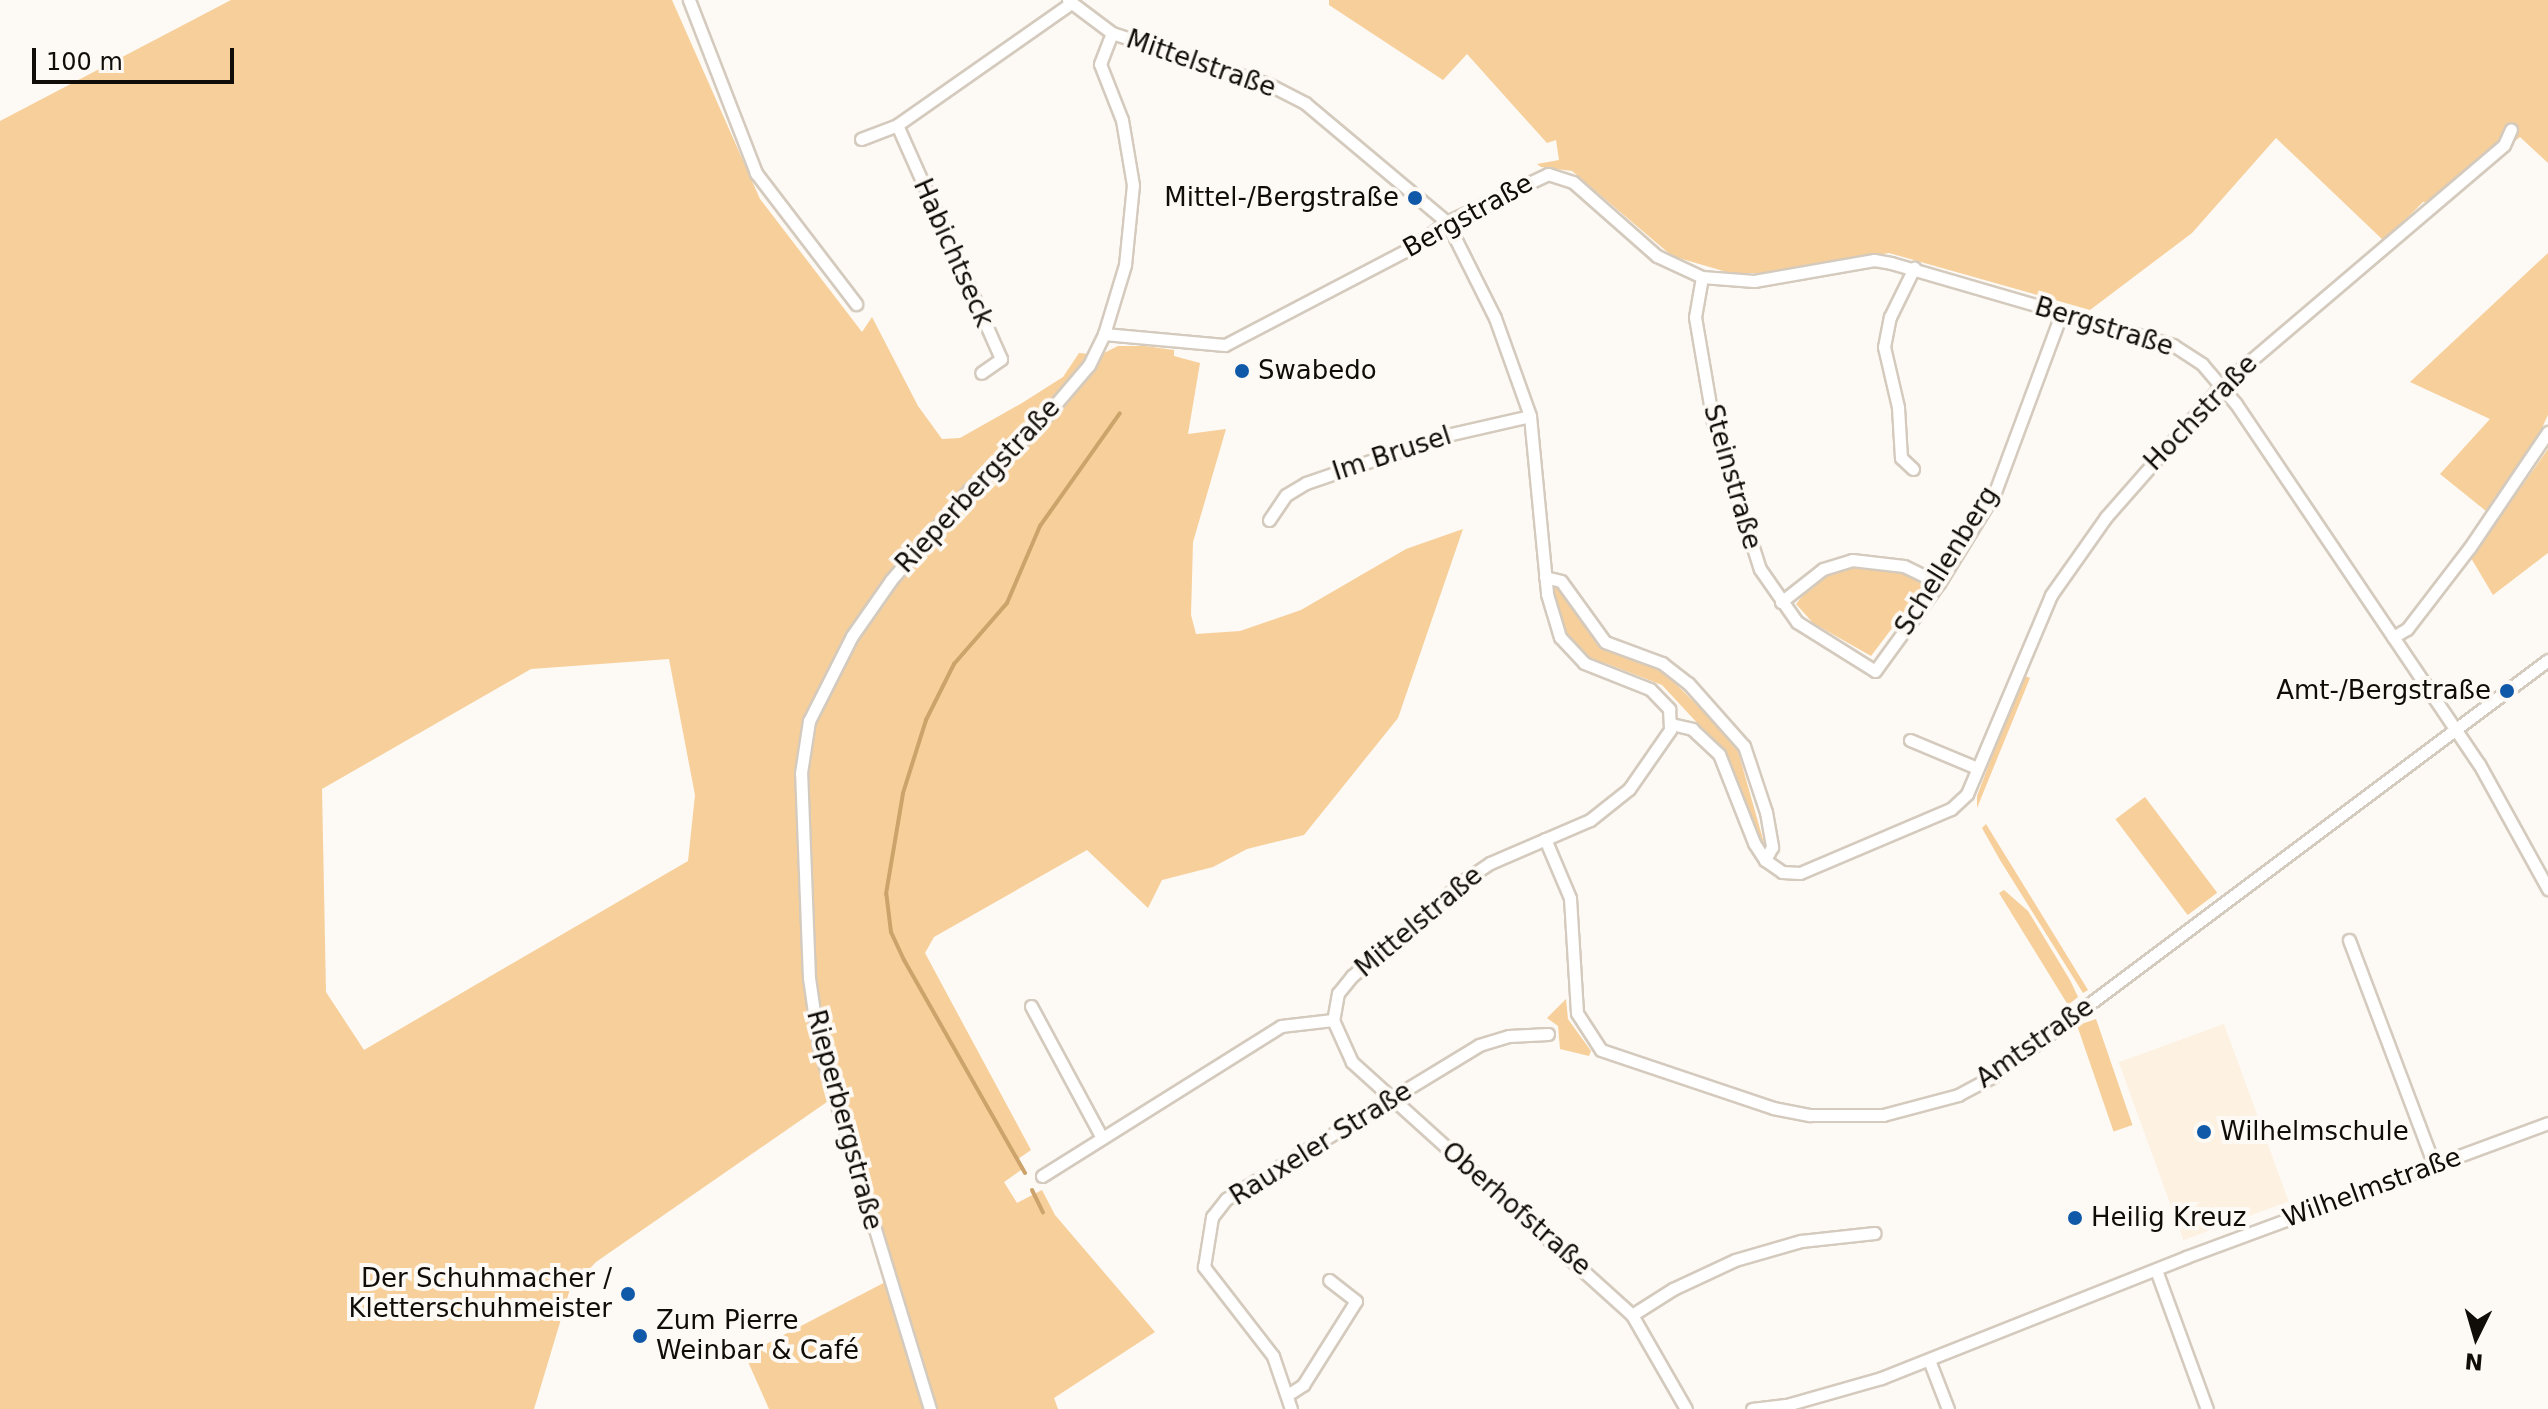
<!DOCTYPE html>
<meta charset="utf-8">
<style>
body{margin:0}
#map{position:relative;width:2548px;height:1409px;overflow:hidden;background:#fdf9f4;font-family:"DejaVu Sans",sans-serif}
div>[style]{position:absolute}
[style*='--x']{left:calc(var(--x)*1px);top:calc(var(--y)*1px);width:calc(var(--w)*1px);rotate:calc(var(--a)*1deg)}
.built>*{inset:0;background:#fdf1e1;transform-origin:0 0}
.green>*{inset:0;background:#f7cf9a;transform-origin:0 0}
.stream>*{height:4px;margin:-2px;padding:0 2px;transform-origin:2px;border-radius:2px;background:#cca36a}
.roads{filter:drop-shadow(2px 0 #d4cabd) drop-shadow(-2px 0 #d4cabd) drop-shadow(0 2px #d4cabd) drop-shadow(0 -2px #d4cabd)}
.minor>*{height:11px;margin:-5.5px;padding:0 5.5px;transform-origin:5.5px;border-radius:5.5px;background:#fff}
.dots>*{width:22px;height:22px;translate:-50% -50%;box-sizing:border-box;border:4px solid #fdf9f4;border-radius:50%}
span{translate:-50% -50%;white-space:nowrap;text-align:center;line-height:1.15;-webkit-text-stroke:8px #fdf9f4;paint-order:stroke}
.street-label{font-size:26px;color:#100c08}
.poi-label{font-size:26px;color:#100c08}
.right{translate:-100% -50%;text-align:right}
.left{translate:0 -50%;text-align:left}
.north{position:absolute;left:2436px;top:1297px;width:80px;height:80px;-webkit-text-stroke:6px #fdf9f4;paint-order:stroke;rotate:185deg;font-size:22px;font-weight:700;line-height:32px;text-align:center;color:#100c08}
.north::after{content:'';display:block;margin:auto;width:28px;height:36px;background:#100c08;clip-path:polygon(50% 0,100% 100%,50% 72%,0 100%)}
.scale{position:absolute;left:32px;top:48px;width:202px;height:36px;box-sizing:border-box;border:4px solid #100c08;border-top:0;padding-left:10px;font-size:24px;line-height:28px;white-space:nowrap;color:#100c08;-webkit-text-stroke:6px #fdf9f4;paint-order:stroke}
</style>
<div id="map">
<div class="built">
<i style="left:2224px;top:1024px;width:189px;height:112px;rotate:70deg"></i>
</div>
<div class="green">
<i style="clip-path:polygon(evenodd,231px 0,672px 0,760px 199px,862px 332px,872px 317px,918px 406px,942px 439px,960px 438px,1022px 403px,1063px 377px,1079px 353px,1100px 355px,1118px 346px,1145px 346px,1174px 350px,1174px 356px,1200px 363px,1188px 434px,1226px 429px,1193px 542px,1191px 615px,1196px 634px,1240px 631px,1301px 610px,1406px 549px,1463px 529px,1398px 718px,1304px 835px,1247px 849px,1213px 867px,1162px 880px,1148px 908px,1087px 850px,934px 937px,925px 953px,1031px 1150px,1018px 1159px,1024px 1168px,1004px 1182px,1017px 1203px,1042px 1190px,1055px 1215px,1155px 1332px,1054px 1398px,1058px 1409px,769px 1409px,745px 1355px,895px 1277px,837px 1095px,596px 1262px,570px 1289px,534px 1409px,0 1409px,0 121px,231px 0,669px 659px,695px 795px,688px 861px,364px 1050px,326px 992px,322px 789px,531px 669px,669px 659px)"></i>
<i style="clip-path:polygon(1329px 0,2548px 0,2548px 163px,2520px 137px,2515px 141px,2513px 133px,2430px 202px,2423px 202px,2384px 241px,2276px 138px,2192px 233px,2090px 310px,1889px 253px,1767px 273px,1730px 273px,1672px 256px,1572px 171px,1541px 167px,1537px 164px,1559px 160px,1556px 140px,1547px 143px,1467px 54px,1443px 80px,1329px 5px)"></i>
<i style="clip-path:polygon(2548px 253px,2548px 415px,2536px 441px,2486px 511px,2440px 474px,2490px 419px,2410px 382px)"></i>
<i style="clip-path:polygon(2548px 449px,2548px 553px,2493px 595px,2471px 558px)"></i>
<i style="clip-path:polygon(1847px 566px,1904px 571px,1927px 582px,1871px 656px,1813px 623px,1796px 604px,1814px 582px)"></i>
<i style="clip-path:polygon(1558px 585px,1602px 647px,1658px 666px,1736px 744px,1766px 850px,1726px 754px,1662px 685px,1605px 663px,1599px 667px,1570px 644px,1556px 610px,1552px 587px)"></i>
<i style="clip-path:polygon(2023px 675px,2030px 678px,1977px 808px,1977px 796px)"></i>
<i style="left:2145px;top:797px;width:120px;height:37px;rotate:53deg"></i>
<i style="clip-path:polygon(1986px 824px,2088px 990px,2083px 993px,2000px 860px,1982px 828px)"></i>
<i style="clip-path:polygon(2004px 890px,2028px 911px,2070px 980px,2078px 997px,2068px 1005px,1999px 893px)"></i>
<i style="clip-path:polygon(1566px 999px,1568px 1019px,1591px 1051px,1589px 1056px,1560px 1049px,1558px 1026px,1547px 1018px)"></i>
<i style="left:2096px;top:1019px;width:112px;height:20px;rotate:71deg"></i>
</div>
<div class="stream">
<i style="--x:1025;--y:1173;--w:245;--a:-119.6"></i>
<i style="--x:904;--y:960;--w:31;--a:-115"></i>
<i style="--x:891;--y:932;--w:38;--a:-97"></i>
<i style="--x:886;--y:894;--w:102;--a:-80.4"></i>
<i style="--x:903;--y:793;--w:77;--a:-72.5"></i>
<i style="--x:926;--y:720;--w:63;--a:-63.4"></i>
<i style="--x:954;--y:664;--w:81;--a:-49"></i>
<i style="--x:1007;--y:603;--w:84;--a:-66.8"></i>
<i style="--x:1040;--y:526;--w:138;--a:-54.7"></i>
<i style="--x:1032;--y:1190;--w:25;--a:64"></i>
</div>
<div class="roads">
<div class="minor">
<i style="--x:689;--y:0;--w:186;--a:68.8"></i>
<i style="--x:756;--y:173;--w:165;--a:52.6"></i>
<i style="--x:1068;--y:0;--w:55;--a:36.9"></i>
<i style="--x:1112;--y:33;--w:164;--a:18.1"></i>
<i style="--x:1268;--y:84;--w:42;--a:27.2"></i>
<i style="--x:1305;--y:103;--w:185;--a:40"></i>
<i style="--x:1447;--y:222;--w:107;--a:63.4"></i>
<i style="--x:1495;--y:318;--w:104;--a:70.3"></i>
<i style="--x:1530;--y:416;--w:179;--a:84.5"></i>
<i style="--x:1547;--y:594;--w:45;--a:73.2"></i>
<i style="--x:1560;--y:637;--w:35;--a:47"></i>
<i style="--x:1584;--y:663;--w:71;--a:21.5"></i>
<i style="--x:1650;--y:689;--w:28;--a:46"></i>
<i style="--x:1669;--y:709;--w:21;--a:87"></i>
<i style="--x:1670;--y:730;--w:72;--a:124.8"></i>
<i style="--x:1629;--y:789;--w:50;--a:141.5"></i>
<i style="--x:1590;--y:820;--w:109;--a:156.7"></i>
<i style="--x:1490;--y:863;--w:29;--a:146"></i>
<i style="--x:1466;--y:879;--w:150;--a:139.6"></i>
<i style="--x:1352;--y:976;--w:22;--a:129"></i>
<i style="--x:1338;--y:993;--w:27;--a:100"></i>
<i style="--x:1333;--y:1020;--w:46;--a:65.7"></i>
<i style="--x:1352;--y:1062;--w:377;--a:42.1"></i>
<i style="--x:1632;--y:1315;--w:108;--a:60.1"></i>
<i style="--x:897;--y:125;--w:256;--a:66"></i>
<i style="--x:1001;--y:359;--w:24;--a:145"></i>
<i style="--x:861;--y:139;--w:39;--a:-21"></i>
<i style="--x:897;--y:125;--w:211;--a:-35"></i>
<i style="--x:1702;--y:277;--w:41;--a:99.9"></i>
<i style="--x:1695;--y:317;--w:107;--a:80.3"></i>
<i style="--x:1713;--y:422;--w:154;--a:72.3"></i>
<i style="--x:1760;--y:569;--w:65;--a:55.1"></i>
<i style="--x:1797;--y:622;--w:92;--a:32.1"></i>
<i style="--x:1875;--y:671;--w:109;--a:-54"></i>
<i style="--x:1939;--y:583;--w:107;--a:-58.4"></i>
<i style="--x:1995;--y:492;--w:192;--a:-69.6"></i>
<i style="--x:1104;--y:334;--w:121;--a:5.2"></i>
<i style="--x:1225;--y:345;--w:213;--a:-27.6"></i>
<i style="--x:1414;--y:246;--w:41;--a:-36"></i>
<i style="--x:1447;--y:222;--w:112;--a:-25.4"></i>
<i style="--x:1548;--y:174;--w:26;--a:18"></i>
<i style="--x:1573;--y:182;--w:112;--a:41.4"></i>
<i style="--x:1657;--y:256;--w:50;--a:25"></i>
<i style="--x:1702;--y:277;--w:52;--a:4.4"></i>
<i style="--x:1754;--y:281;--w:122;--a:-9.9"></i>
<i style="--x:1874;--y:260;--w:17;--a:10"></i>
<i style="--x:1891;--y:263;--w:294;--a:16.2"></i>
<i style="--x:2173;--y:345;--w:35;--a:33"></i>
<i style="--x:2202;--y:364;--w:52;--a:49.6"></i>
<i style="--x:2236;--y:404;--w:434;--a:56"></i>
<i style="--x:2479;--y:764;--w:143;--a:61.1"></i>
<i style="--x:1913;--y:469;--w:16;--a:-137"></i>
<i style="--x:1901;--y:458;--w:51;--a:-93.4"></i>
<i style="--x:1898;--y:407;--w:62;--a:-103.1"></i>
<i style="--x:1884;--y:347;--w:31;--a:-79"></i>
<i style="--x:1890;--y:317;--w:55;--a:-63.9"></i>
<i style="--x:1269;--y:520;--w:30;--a:-56"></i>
<i style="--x:1286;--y:495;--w:23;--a:-31"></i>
<i style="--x:1306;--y:483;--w:145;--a:-18.9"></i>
<i style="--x:1443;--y:436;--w:89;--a:-12.9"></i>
<i style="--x:1545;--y:577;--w:16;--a:14"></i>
<i style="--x:1561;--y:581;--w:75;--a:54.2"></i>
<i style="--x:1605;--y:642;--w:61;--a:20.2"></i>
<i style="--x:1662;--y:663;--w:33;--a:38"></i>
<i style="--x:1688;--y:683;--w:84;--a:48.4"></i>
<i style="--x:1744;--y:746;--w:70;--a:71.6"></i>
<i style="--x:1766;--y:812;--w:36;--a:80"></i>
<i style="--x:1772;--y:847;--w:15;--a:118"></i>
<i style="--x:1781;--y:602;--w:53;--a:-38.2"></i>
<i style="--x:1823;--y:569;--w:30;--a:-17"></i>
<i style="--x:1852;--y:560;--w:52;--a:6.6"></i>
<i style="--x:1904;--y:566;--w:39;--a:26"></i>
<i style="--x:2393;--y:637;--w:16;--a:-30"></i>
<i style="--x:2407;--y:629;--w:103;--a:-52.5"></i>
<i style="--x:2470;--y:547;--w:139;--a:-55.9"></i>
<i style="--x:1671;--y:724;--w:22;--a:13"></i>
<i style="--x:1692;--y:729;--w:37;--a:43"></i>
<i style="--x:1719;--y:754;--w:96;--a:68.5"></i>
<i style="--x:1754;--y:843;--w:20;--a:57"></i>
<i style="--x:1765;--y:860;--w:21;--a:35"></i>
<i style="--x:1782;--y:872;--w:18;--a:3"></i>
<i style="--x:1800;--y:873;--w:164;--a:-23"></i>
<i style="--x:1951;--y:809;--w:22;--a:-43"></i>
<i style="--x:1967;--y:794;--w:216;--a:-67.1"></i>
<i style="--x:2051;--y:595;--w:95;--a:-54.8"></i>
<i style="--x:2106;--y:517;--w:176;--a:-48.7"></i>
<i style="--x:2222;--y:385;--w:370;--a:-40.4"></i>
<i style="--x:2504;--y:145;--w:17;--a:-66"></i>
<i style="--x:1910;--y:740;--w:73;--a:22.7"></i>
<i style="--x:1545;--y:839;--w:64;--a:67"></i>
<i style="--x:1570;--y:898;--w:115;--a:86.5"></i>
<i style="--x:1577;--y:1013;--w:44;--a:57"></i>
<i style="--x:1601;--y:1050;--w:182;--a:18.6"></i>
<i style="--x:1773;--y:1108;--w:38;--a:11"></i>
<i style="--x:1810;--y:1115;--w:73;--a:0"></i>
<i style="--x:1883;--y:1115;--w:78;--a:-14.9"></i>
<i style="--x:1958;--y:1095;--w:38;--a:-28"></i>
<i style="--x:1992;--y:1077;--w:695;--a:-36.87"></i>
<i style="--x:2349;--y:940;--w:241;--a:69.3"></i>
<i style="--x:1031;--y:1006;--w:150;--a:61.7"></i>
<i style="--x:1042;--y:1176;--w:282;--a:-32.1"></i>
<i style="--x:1281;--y:1026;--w:52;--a:-6.6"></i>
<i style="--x:2156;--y:1270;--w:148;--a:69.9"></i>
<i style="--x:1632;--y:1315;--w:49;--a:-32.4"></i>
<i style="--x:1673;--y:1289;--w:68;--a:-25.1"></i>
<i style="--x:1735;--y:1260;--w:69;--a:-16.1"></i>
<i style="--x:1801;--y:1241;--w:74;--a:-6.2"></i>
<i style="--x:1929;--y:1360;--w:53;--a:68.8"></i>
<i style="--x:1289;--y:1394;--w:17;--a:-33"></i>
<i style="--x:1303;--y:1385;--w:99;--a:-57.8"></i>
<i style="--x:1356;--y:1301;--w:34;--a:-142"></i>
<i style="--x:930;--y:1409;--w:379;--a:-107"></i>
<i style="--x:819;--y:1047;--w:70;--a:-98.2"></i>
<i style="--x:809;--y:978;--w:205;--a:-92.2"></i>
<i style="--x:801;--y:773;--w:53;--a:-81.3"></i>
<i style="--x:809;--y:721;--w:95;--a:-63.2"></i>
<i style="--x:852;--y:636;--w:68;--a:-55.1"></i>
<i style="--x:891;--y:580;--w:119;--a:-49.1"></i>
<i style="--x:969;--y:490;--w:93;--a:-43.3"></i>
<i style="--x:1037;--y:426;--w:80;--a:-49.6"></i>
<i style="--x:1089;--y:365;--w:34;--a:-64"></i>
<i style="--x:1104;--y:334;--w:72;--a:-73.1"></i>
<i style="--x:1125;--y:265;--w:80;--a:-84.3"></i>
<i style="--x:1133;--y:185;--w:66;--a:-99.6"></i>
<i style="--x:1122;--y:120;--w:60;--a:-111.4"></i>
<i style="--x:1100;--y:64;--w:33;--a:-69"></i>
<i style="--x:1291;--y:1409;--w:56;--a:-108.8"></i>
<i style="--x:1273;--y:1356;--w:113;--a:-127.8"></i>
<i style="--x:1204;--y:1267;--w:51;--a:-80.9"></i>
<i style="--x:1212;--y:1217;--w:23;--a:-52"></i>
<i style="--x:1226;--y:1199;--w:296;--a:-31.3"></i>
<i style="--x:1479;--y:1045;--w:31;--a:-17"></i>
<i style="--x:1509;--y:1036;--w:39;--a:-3"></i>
<i style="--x:1752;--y:1409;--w:38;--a:-7"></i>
<i style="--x:1790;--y:1404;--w:95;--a:-15.9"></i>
<i style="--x:1881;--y:1378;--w:328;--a:-21.6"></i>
<i style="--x:2186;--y:1257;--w:386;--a:-20.3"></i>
</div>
</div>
<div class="dots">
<i style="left:1415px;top:198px;background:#0f59a8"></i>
<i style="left:1242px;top:371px;background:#0f59a8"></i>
<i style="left:2507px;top:691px;background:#0f59a8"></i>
<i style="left:2204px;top:1132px;background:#0f59a8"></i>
<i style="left:2075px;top:1218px;background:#0f59a8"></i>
<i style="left:628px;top:1294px;background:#0f59a8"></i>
<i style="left:640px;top:1336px;background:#0f59a8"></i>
</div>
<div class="street-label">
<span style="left:1201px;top:64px;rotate:19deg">Mittelstraße</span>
<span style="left:1468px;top:216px;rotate:-29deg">Bergstraße</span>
<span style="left:953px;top:253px;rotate:66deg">Habichtseck</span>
<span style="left:2104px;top:327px;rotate:17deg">Bergstraße</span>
<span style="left:2201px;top:413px;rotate:-46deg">Hochstraße</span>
<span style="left:1392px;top:454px;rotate:-18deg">Im Brusel</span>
<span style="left:1732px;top:477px;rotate:74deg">Steinstraße</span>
<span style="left:978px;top:486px;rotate:-47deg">Rieperbergstraße</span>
<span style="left:1947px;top:561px;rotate:-58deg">Schellenberg</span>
<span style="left:1419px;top:922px;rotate:-40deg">Mittelstraße</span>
<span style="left:2035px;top:1043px;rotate:-35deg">Amtstraße</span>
<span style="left:844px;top:1120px;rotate:75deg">Rieperbergstraße</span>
<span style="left:1321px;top:1144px;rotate:-32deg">Rauxeler Straße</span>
<span style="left:2372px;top:1188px;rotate:-20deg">Wilhelmstraße</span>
<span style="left:1516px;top:1209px;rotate:41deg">Oberhofstraße</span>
</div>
<div class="poi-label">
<span class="right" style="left:1399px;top:198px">Mittel-/Bergstraße</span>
<span class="left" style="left:1258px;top:371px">Swabedo</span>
<span class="right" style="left:2491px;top:691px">Amt-/Bergstraße</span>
<span class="left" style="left:2220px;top:1132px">Wilhelmschule</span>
<span class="left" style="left:2091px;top:1218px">Heilig Kreuz</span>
<span class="right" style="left:612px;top:1294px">Der Schuhmacher /<br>Kletterschuhmeister</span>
<span class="left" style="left:656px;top:1336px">Zum Pierre<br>Weinbar &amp; Café</span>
</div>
<div class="north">N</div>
<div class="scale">100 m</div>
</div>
